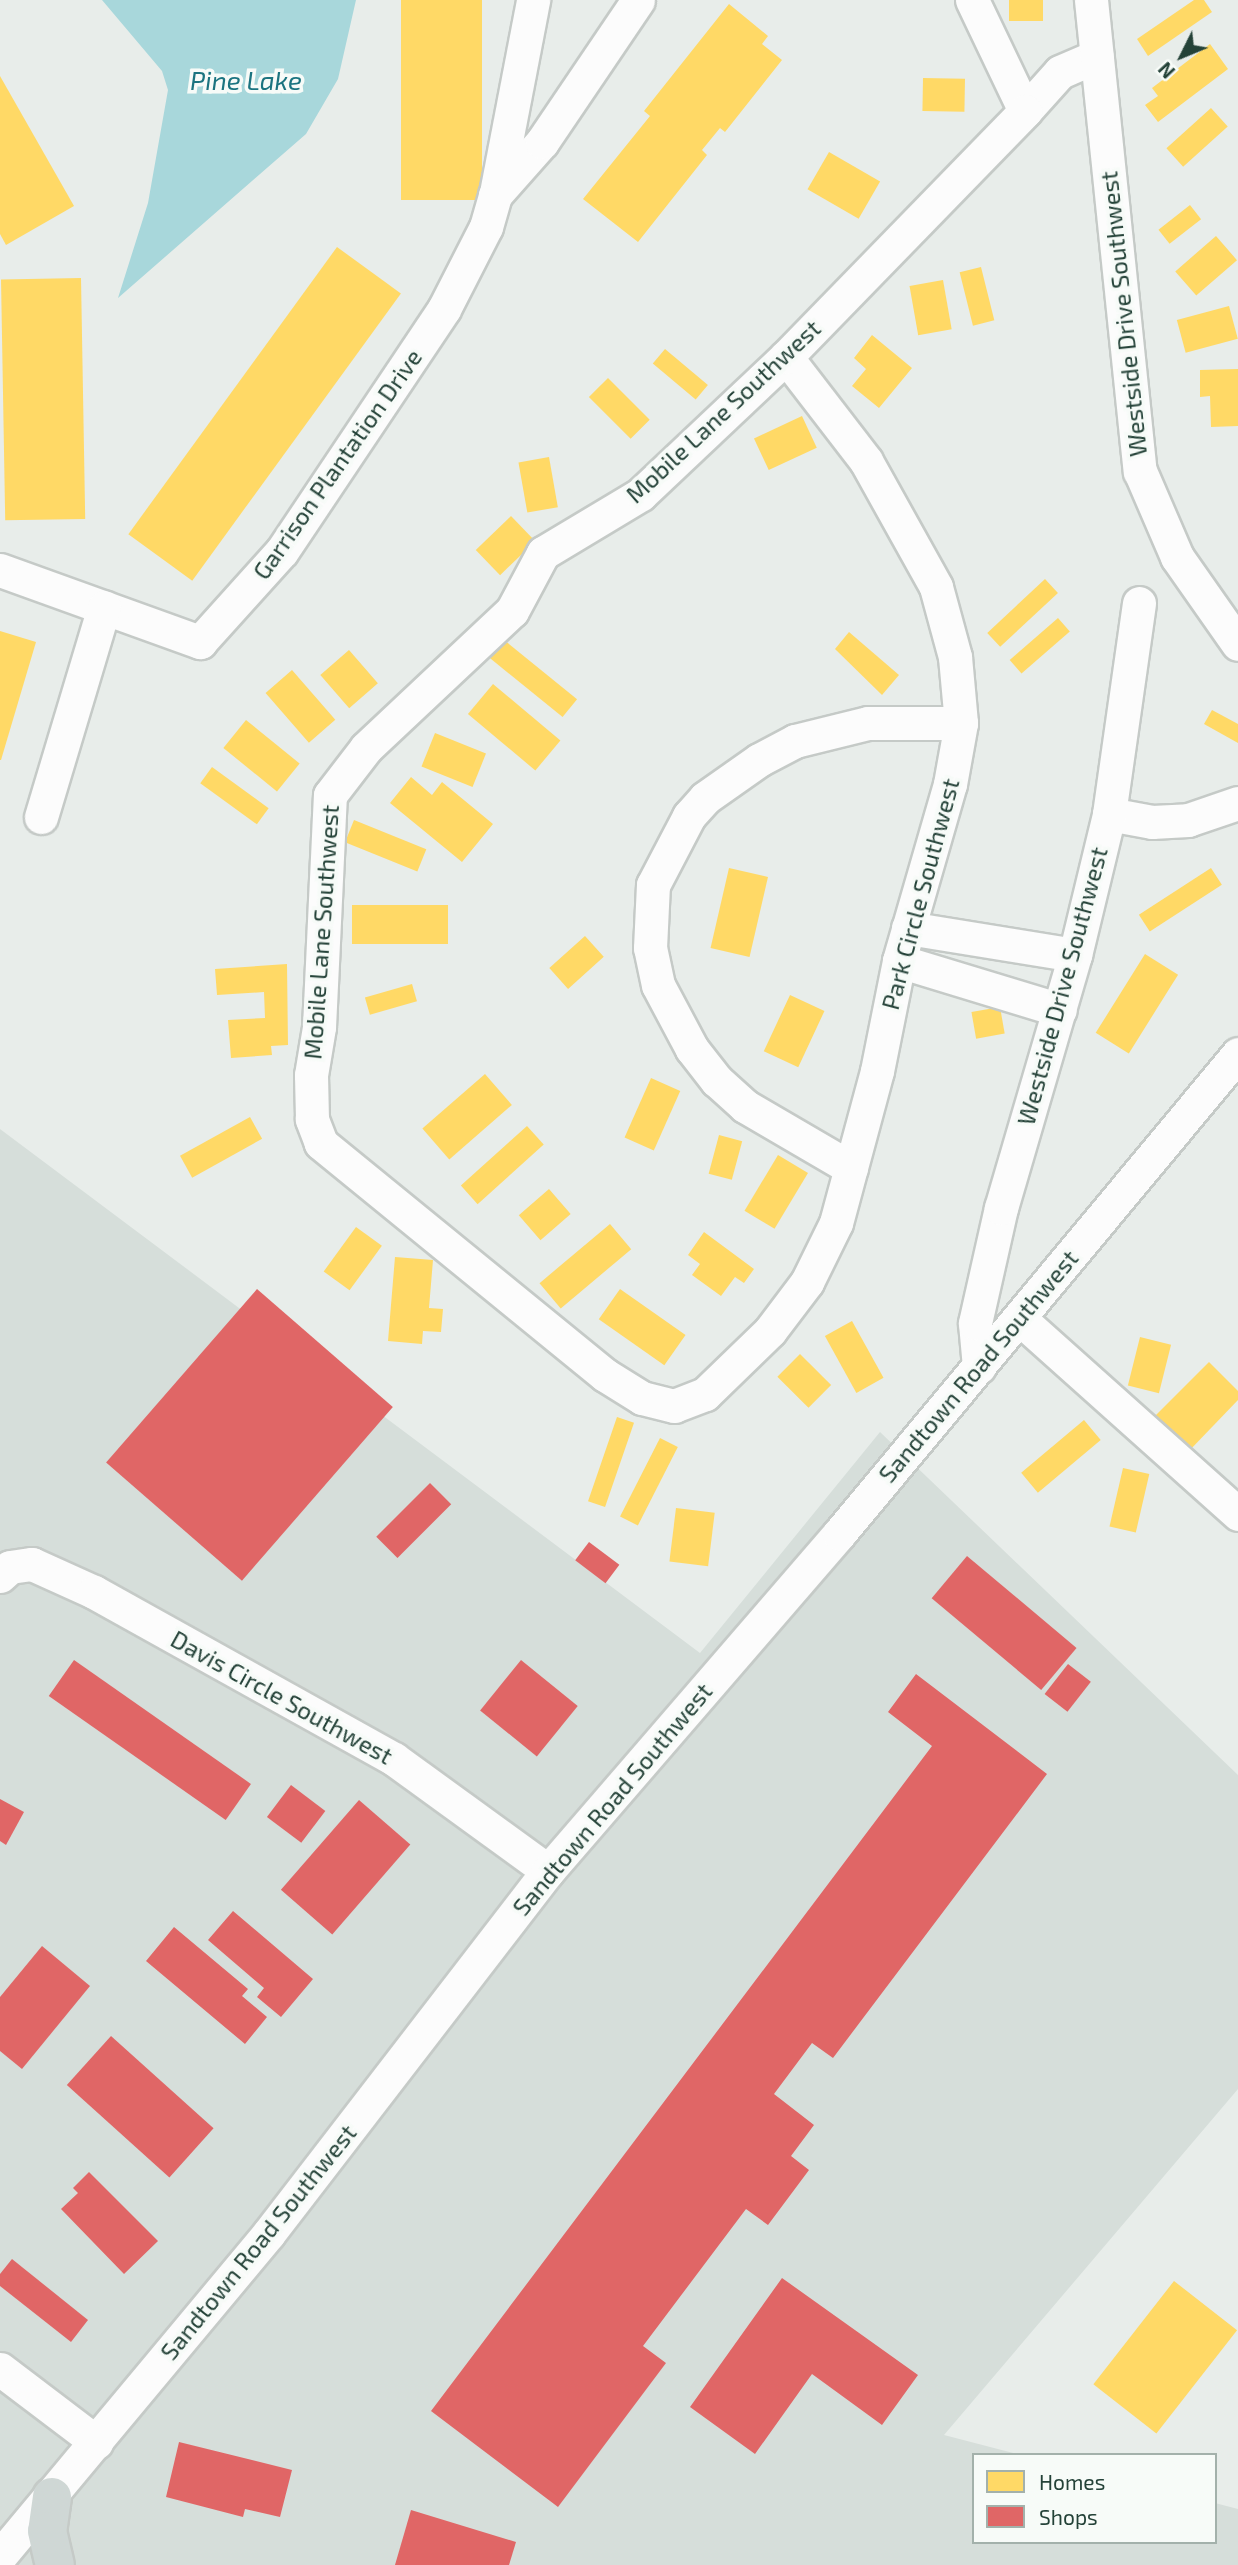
<!DOCTYPE html>
<style>
body{margin:0}
#map{position:relative;width:1238px;height:2565px;overflow:hidden;background:#e8edea;font-family:"Exo 2",sans-serif}
div>[style]{position:absolute}
[style*='--x']{left:calc(var(--x)*1px);top:calc(var(--y)*1px);width:calc(var(--w)*1px);rotate:calc(var(--a)*1deg)}
.built>*{inset:0;background:#d6deda}
.water>*{inset:0;background:#a8d7db}
.homes>*{inset:0;background:#ffd966;transform-origin:0 0}
.shops>*{inset:0;background:#e06666;transform-origin:0 0}
.roads{filter:drop-shadow(2px 0 #c5cac7) drop-shadow(-2px 0 #c5cac7) drop-shadow(0 2px #c5cac7) drop-shadow(0 -2px #c5cac7)}
.minor>*{height:33px;margin:-16.5px;padding:0 16.5px;transform-origin:16.5px;border-radius:16.5px;background:#fcfcfc}
.major>*{height:38px;margin:-19px;padding:0 19px;transform-origin:19px;border-radius:19px;background:#cfd7d5}
span{translate:-50% -50%;white-space:nowrap;text-align:center;line-height:1.15;-webkit-text-stroke:7px #f7fbf8;paint-order:stroke}
.street-label{font-size:24px;color:#244238}
.water-label{font-size:26px;color:#1b7480;font-style:italic}
.legend{position:absolute;left:972px;top:2453px;width:245px;height:91px;box-sizing:border-box;background:#f7fbf8;border:2px solid #a3b1ab;margin:0;padding:9px 12px;list-style:none;font-size:21px;color:#244238}
.legend li{display:flex;align-items:center;gap:14px;height:35px}
.legend b{width:35px;border:2px solid #a3b1ab}
.north{position:absolute;left:1147px;top:21px;width:70px;height:70px;-webkit-text-stroke:5px #f7fbf8;paint-order:stroke;rotate:227deg;font-size:19px;font-weight:700;line-height:28px;text-align:center;color:#244238}
.north::after{content:'';display:block;margin:auto;width:24px;height:32px;background:#244238;clip-path:polygon(50% 0,100% 100%,50% 72%,0 100%)}
</style>
<div id="map">
<div class="built">
<i style="clip-path:polygon(0 1129px,700px 1653px,880px 1432px,1238px 1775px,1238px 2089px,944px 2435px,1021px 2455px,974px 2455px,974px 2542px,1215px 2542px,1215px 2503px,1238px 2509px,1238px 2565px,0 2565px)"></i>
</div>
<div class="water">
<i style="clip-path:polygon(102px 0,356px 0,338px 79px,306px 134px,118px 298px,148px 203px,168px 90px,162px 71px)"></i>
</div>
<div class="homes">
<i style="left:401px;top:0;width:81px;height:200px"></i>
<i style="left:1009px;top:0;width:34px;height:21px"></i>
<i style="clip-path:polygon(1194px 0,1204px 0,1212px 12px,1148px 56px,1137px 39px)"></i>
<i style="clip-path:polygon(729px 4px,768px 36px,762px 44px,782px 60px,725px 132px,720px 128px,702px 150px,707px 155px,638px 242px,583px 199px,650px 116px,644px 111px)"></i>
<i style="clip-path:polygon(1210px 44px,1228px 69px,1158px 122px,1145px 105px,1158px 96px,1152px 88px)"></i>
<i style="clip-path:polygon(0 76px,74px 206px,6px 245px,0 234px)"></i>
<i style="left:923px;top:78px;width:42px;height:33px;rotate:1deg"></i>
<i style="left:1211px;top:108px;width:25px;height:60px;rotate:48deg"></i>
<i style="left:829px;top:152px;width:59px;height:43px;rotate:30deg"></i>
<i style="left:1190px;top:205px;width:18px;height:40px;rotate:52deg"></i>
<i style="left:1216px;top:236px;width:32px;height:54px;rotate:49deg"></i>
<i style="left:337px;top:247px;width:79px;height:355px;rotate:36deg"></i>
<i style="left:981px;top:267px;width:55px;height:22px;rotate:76deg"></i>
<i style="left:81px;top:278px;width:241px;height:80px;rotate:89deg"></i>
<i style="left:943px;top:280px;width:50px;height:34px;rotate:80deg"></i>
<i style="left:1229px;top:306px;width:34px;height:54px;rotate:75deg"></i>
<i style="clip-path:polygon(872px 335px,912px 368px,879px 408px,852px 386px,866px 369px,854px 358px)"></i>
<i style="left:665px;top:349px;width:56px;height:19px;rotate:40deg"></i>
<i style="clip-path:polygon(1238px 369px,1238px 426px,1211px 427px,1210px 396px,1200px 397px,1200px 370px)"></i>
<i style="left:608px;top:378px;width:59px;height:27px;rotate:45deg"></i>
<i style="left:802px;top:416px;width:35px;height:53px;rotate:65deg"></i>
<i style="left:549px;top:457px;width:51px;height:31px;rotate:80deg"></i>
<i style="left:511px;top:516px;width:35px;height:49px;rotate:46deg"></i>
<i style="left:1045px;top:579px;width:19px;height:79px;rotate:47deg"></i>
<i style="left:1058px;top:618px;width:18px;height:64px;rotate:49deg"></i>
<i style="clip-path:polygon(0 631px,36px 642px,1px 760px,0 760px)"></i>
<i style="clip-path:polygon(849px 632px,899px 675px,882px 695px,835px 649px)"></i>
<i style="left:504px;top:640px;width:94px;height:23px;rotate:39deg"></i>
<i style="left:349px;top:650px;width:44px;height:38px;rotate:49deg"></i>
<i style="left:292px;top:670px;width:66px;height:35px;rotate:49deg"></i>
<i style="left:493px;top:684px;width:88px;height:39px;rotate:40deg"></i>
<i style="clip-path:polygon(1212px 710px,1238px 724px,1238px 743px,1204px 724px)"></i>
<i style="left:246px;top:720px;width:69px;height:36px;rotate:39deg"></i>
<i style="left:435px;top:733px;width:55px;height:36px;rotate:22deg"></i>
<i style="left:212px;top:767px;width:70px;height:20px;rotate:36deg"></i>
<i style="clip-path:polygon(411px 777px,432px 795px,442px 782px,493px 824px,462px 862px,390px 803px)"></i>
<i style="left:354px;top:820px;width:78px;height:24px;rotate:22deg"></i>
<i style="left:729px;top:868px;width:40px;height:82px;rotate:13deg"></i>
<i style="left:1211px;top:868px;width:20px;height:86px;rotate:57deg"></i>
<i style="left:352px;top:905px;width:96px;height:39px"></i>
<i style="left:585px;top:936px;width:28px;height:48px;rotate:48deg"></i>
<i style="left:1145px;top:954px;width:39px;height:93px;rotate:32deg"></i>
<i style="clip-path:polygon(287px 964px,288px 1045px,271px 1046px,272px 1055px,231px 1058px,228px 1020px,265px 1018px,264px 992px,217px 995px,215px 969px)"></i>
<i style="left:412px;top:984px;width:18px;height:49px;rotate:74deg"></i>
<i style="left:790px;top:995px;width:38px;height:62px;rotate:25deg"></i>
<i style="left:1000px;top:1007px;width:27px;height:29px;rotate:80deg"></i>
<i style="left:485px;top:1074px;width:41px;height:83px;rotate:49deg"></i>
<i style="left:651px;top:1078px;width:32px;height:65px;rotate:24deg"></i>
<i style="left:250px;top:1117px;width:25px;height:80px;rotate:61deg"></i>
<i style="left:527px;top:1126px;width:25px;height:89px;rotate:48deg"></i>
<i style="left:719px;top:1135px;width:24px;height:40px;rotate:15deg"></i>
<i style="left:778px;top:1155px;width:35px;height:65px;rotate:31deg"></i>
<i style="left:549px;top:1189px;width:33px;height:40px;rotate:49deg"></i>
<i style="left:610px;top:1224px;width:33px;height:92px;rotate:50deg"></i>
<i style="left:356px;top:1227px;width:32px;height:55px;rotate:36deg"></i>
<i style="clip-path:polygon(704px 1232px,754px 1269px,744px 1283px,735px 1277px,721px 1296px,692px 1275px,700px 1264px,688px 1255px)"></i>
<i style="clip-path:polygon(395px 1257px,433px 1260px,429px 1308px,443px 1309px,441px 1332px,423px 1331px,422px 1344px,388px 1341px)"></i>
<i style="left:620px;top:1289px;width:80px;height:37px;rotate:35deg"></i>
<i style="left:852px;top:1321px;width:65px;height:31px;rotate:61deg"></i>
<i style="left:1140px;top:1337px;width:32px;height:50px;rotate:14deg"></i>
<i style="left:800px;top:1354px;width:44px;height:32px;rotate:45deg"></i>
<i style="clip-path:polygon(1209px 1362px,1238px 1391px,1238px 1400px,1188px 1452px,1153px 1418px)"></i>
<i style="left:617px;top:1417px;width:18px;height:89px;rotate:19deg"></i>
<i style="left:1084px;top:1420px;width:26px;height:82px;rotate:50deg"></i>
<i style="left:660px;top:1438px;width:20px;height:88px;rotate:27deg"></i>
<i style="left:1123px;top:1468px;width:27px;height:60px;rotate:13deg"></i>
<i style="left:676px;top:1508px;width:39px;height:54px;rotate:7deg"></i>
<i style="left:1174px;top:2281px;width:80px;height:131px;rotate:38deg"></i>
</div>
<div class="shops">
<i style="left:257px;top:1289px;width:180px;height:230px;rotate:41deg"></i>
<i style="left:430px;top:1483px;width:30px;height:76px;rotate:45deg"></i>
<i style="left:589px;top:1542px;width:38px;height:23px;rotate:37deg"></i>
<i style="left:967px;top:1556px;width:143px;height:55px;rotate:40deg"></i>
<i style="left:74px;top:1660px;width:216px;height:44px;rotate:35deg"></i>
<i style="left:521px;top:1660px;width:73px;height:65px;rotate:39deg"></i>
<i style="left:1068px;top:1664px;width:29px;height:38px;rotate:38deg"></i>
<i style="clip-path:polygon(916px 1674px,1047px 1774px,833px 2058px,812px 2043px,774px 2094px,814px 2125px,791px 2156px,809px 2170px,768px 2225px,746px 2209px,643px 2346px,666px 2363px,558px 2507px,431px 2411px,932px 1746px,888px 1712px)"></i>
<i style="left:291px;top:1785px;width:43px;height:40px;rotate:37deg"></i>
<i style="clip-path:polygon(0 1799px,24px 1812px,6px 1845px,0 1841px)"></i>
<i style="left:359px;top:1800px;width:68px;height:119px;rotate:41deg"></i>
<i style="clip-path:polygon(233px 1911px,313px 1979px,281px 2017px,257px 1997px,264px 1988px,208px 1940px)"></i>
<i style="clip-path:polygon(174px 1927px,248px 1989px,242px 1996px,267px 2017px,245px 2044px,146px 1961px)"></i>
<i style="clip-path:polygon(42px 1946px,90px 1986px,22px 2069px,0 2051px,0 1997px)"></i>
<i style="left:111px;top:2036px;width:138px;height:66px;rotate:42deg"></i>
<i style="clip-path:polygon(89px 2172px,158px 2241px,124px 2274px,61px 2209px,78px 2193px,73px 2188px)"></i>
<i style="clip-path:polygon(12px 2259px,88px 2320px,71px 2342px,0 2286px,0 2274px)"></i>
<i style="clip-path:polygon(782px 2278px,918px 2375px,882px 2425px,812px 2374px,755px 2454px,690px 2407px)"></i>
<i style="clip-path:polygon(179px 2442px,292px 2470px,280px 2517px,245px 2509px,243px 2517px,166px 2497px)"></i>
<i style="clip-path:polygon(411px 2510px,516px 2542px,509px 2565px,395px 2565px)"></i>
</div>
<div class="roads">
<div class="minor">
<i style="--x:972;--y:0;--w:123;--a:64.5"></i>
<i style="--x:1025;--y:111;--w:52;--a:-48.1"></i>
<i style="--x:1060;--y:72;--w:40;--a:-23.4"></i>
<i style="--x:1091;--y:0;--w:474;--a:84.1"></i>
<i style="--x:1140;--y:471;--w:94;--a:66.7"></i>
<i style="--x:1177;--y:557;--w:106;--a:55"></i>
<i style="--x:496;--y:193;--w:197;--a:-79.1"></i>
<i style="--x:786;--y:357;--w:131;--a:52.4"></i>
<i style="--x:866;--y:461;--w:144;--a:60.9"></i>
<i style="--x:936;--y:587;--w:73;--a:74.8"></i>
<i style="--x:955;--y:657;--w:66;--a:84.8"></i>
<i style="--x:961;--y:723;--w:62;--a:100.2"></i>
<i style="--x:950;--y:784;--w:184;--a:106.1"></i>
<i style="--x:899;--y:961;--w:112;--a:101.3"></i>
<i style="--x:877;--y:1071;--w:157;--a:105.1"></i>
<i style="--x:836;--y:1223;--w:66;--a:116.2"></i>
<i style="--x:807;--y:1282;--w:61;--a:127.1"></i>
<i style="--x:770;--y:1331;--w:91;--a:135.9"></i>
<i style="--x:705;--y:1394;--w:33;--a:159"></i>
<i style="--x:674;--y:1406;--w:33;--a:-166"></i>
<i style="--x:642;--y:1398;--w:44;--a:-148.1"></i>
<i style="--x:605;--y:1375;--w:367;--a:-140.8"></i>
<i style="--x:321;--y:1143;--w:26;--a:-111"></i>
<i style="--x:312;--y:1119;--w:44;--a:-91.3"></i>
<i style="--x:311;--y:1075;--w:49;--a:-80.5"></i>
<i style="--x:319;--y:1027;--w:232;--a:-87.3"></i>
<i style="--x:330;--y:795;--w:59;--a:-52.5"></i>
<i style="--x:366;--y:748;--w:200;--a:-43.2"></i>
<i style="--x:512;--y:611;--w:66;--a:-61.9"></i>
<i style="--x:543;--y:553;--w:114;--a:-31"></i>
<i style="--x:641;--y:494;--w:199;--a:-43.4"></i>
<i style="--x:786;--y:357;--w:343;--a:-45.8"></i>
<i style="--x:0;--y:570;--w:213;--a:19.8"></i>
<i style="--x:200;--y:642;--w:122;--a:-48"></i>
<i style="--x:282;--y:551;--w:291;--a:-56.2"></i>
<i style="--x:444;--y:309;--w:92;--a:-62.9"></i>
<i style="--x:486;--y:227;--w:33;--a:-74"></i>
<i style="--x:495;--y:195;--w:71;--a:-48.4"></i>
<i style="--x:542;--y:142;--w:171;--a:-55.9"></i>
<i style="--x:1109;--y:814;--w:44;--a:10.5"></i>
<i style="--x:1152;--y:822;--w:36;--a:-3"></i>
<i style="--x:1188;--y:820;--w:53;--a:-18.8"></i>
<i style="--x:41;--y:817;--w:219;--a:-73.3"></i>
<i style="--x:908;--y:928;--w:169;--a:9.2"></i>
<i style="--x:899;--y:961;--w:168;--a:16.9"></i>
<i style="--x:851;--y:1168;--w:123;--a:-149.7"></i>
<i style="--x:745;--y:1106;--w:38;--a:-138"></i>
<i style="--x:717;--y:1081;--w:41;--a:-128"></i>
<i style="--x:692;--y:1049;--w:72;--a:-118"></i>
<i style="--x:658;--y:985;--w:38;--a:-102"></i>
<i style="--x:650;--y:948;--w:63;--a:-87.3"></i>
<i style="--x:653;--y:885;--w:78;--a:-62.4"></i>
<i style="--x:689;--y:816;--w:24;--a:-48"></i>
<i style="--x:705;--y:798;--w:66;--a:-35.1"></i>
<i style="--x:759;--y:760;--w:41;--a:-27.8"></i>
<i style="--x:795;--y:741;--w:75;--a:-13.9"></i>
<i style="--x:868;--y:723;--w:93;--a:0"></i>
<i style="--x:1019;--y:1318;--w:294;--a:41.8"></i>
<i style="--x:979;--y:1367;--w:44;--a:-95.2"></i>
<i style="--x:975;--y:1323;--w:118;--a:-77.3"></i>
<i style="--x:1001;--y:1208;--w:264;--a:-73.7"></i>
<i style="--x:1075;--y:955;--w:145;--a:-76.4"></i>
<i style="--x:1109;--y:814;--w:213;--a:-81.9"></i>
<i style="--x:0;--y:1576;--w:13;--a:-42"></i>
<i style="--x:10;--y:1567;--w:22;--a:-8"></i>
<i style="--x:32;--y:1564;--w:68;--a:24.3"></i>
<i style="--x:94;--y:1592;--w:343;--a:29.1"></i>
<i style="--x:394;--y:1759;--w:190;--a:36"></i>
<i style="--x:0;--y:2369;--w:121;--a:37.2"></i>
<i style="--x:0;--y:2556;--w:420;--a:-50.2"></i>
<i style="--x:269;--y:2233;--w:457;--a:-52.4"></i>
<i style="--x:548;--y:1871;--w:445;--a:-49.2"></i>
<i style="--x:839;--y:1534;--w:624;--a:-50.26"></i>
</div>
<div class="major">
<i style="--x:52;--y:2497;--w:34;--a:98"></i>
<i style="--x:47;--y:2531;--w:35;--a:77"></i>
</div>
</div>
<div class="street-label">
<span style="left:1123px;top:314px;rotate:-96deg">Westside Drive Southwest</span>
<span style="left:723px;top:411px;rotate:-43deg">Mobile Lane Southwest</span>
<span style="left:337px;top:464px;rotate:-55deg">Garrison Plantation Drive</span>
<span style="left:920px;top:894px;rotate:-75deg">Park Circle Southwest</span>
<span style="left:321px;top:932px;rotate:-86deg">Mobile Lane Southwest</span>
<span style="left:1062px;top:986px;rotate:-75deg">Westside Drive Southwest</span>
<span style="left:978px;top:1366px;rotate:-50deg">Sandtown Road Southwest</span>
<span style="left:282px;top:1697px;rotate:29deg">Davis Circle Southwest</span>
<span style="left:612px;top:1799px;rotate:-50deg">Sandtown Road Southwest</span>
<span style="left:258px;top:2242px;rotate:-51deg">Sandtown Road Southwest</span>
</div>
<div class="water-label">
<span style="left:246px;top:80px">Pine Lake</span>
</div>
<ul class="legend">
<li><b style="height:19px;background:#ffd966"></b>Homes</li>
<li><b style="height:19px;background:#e06666"></b>Shops</li>
</ul>
<div class="north">N</div>
</div>
